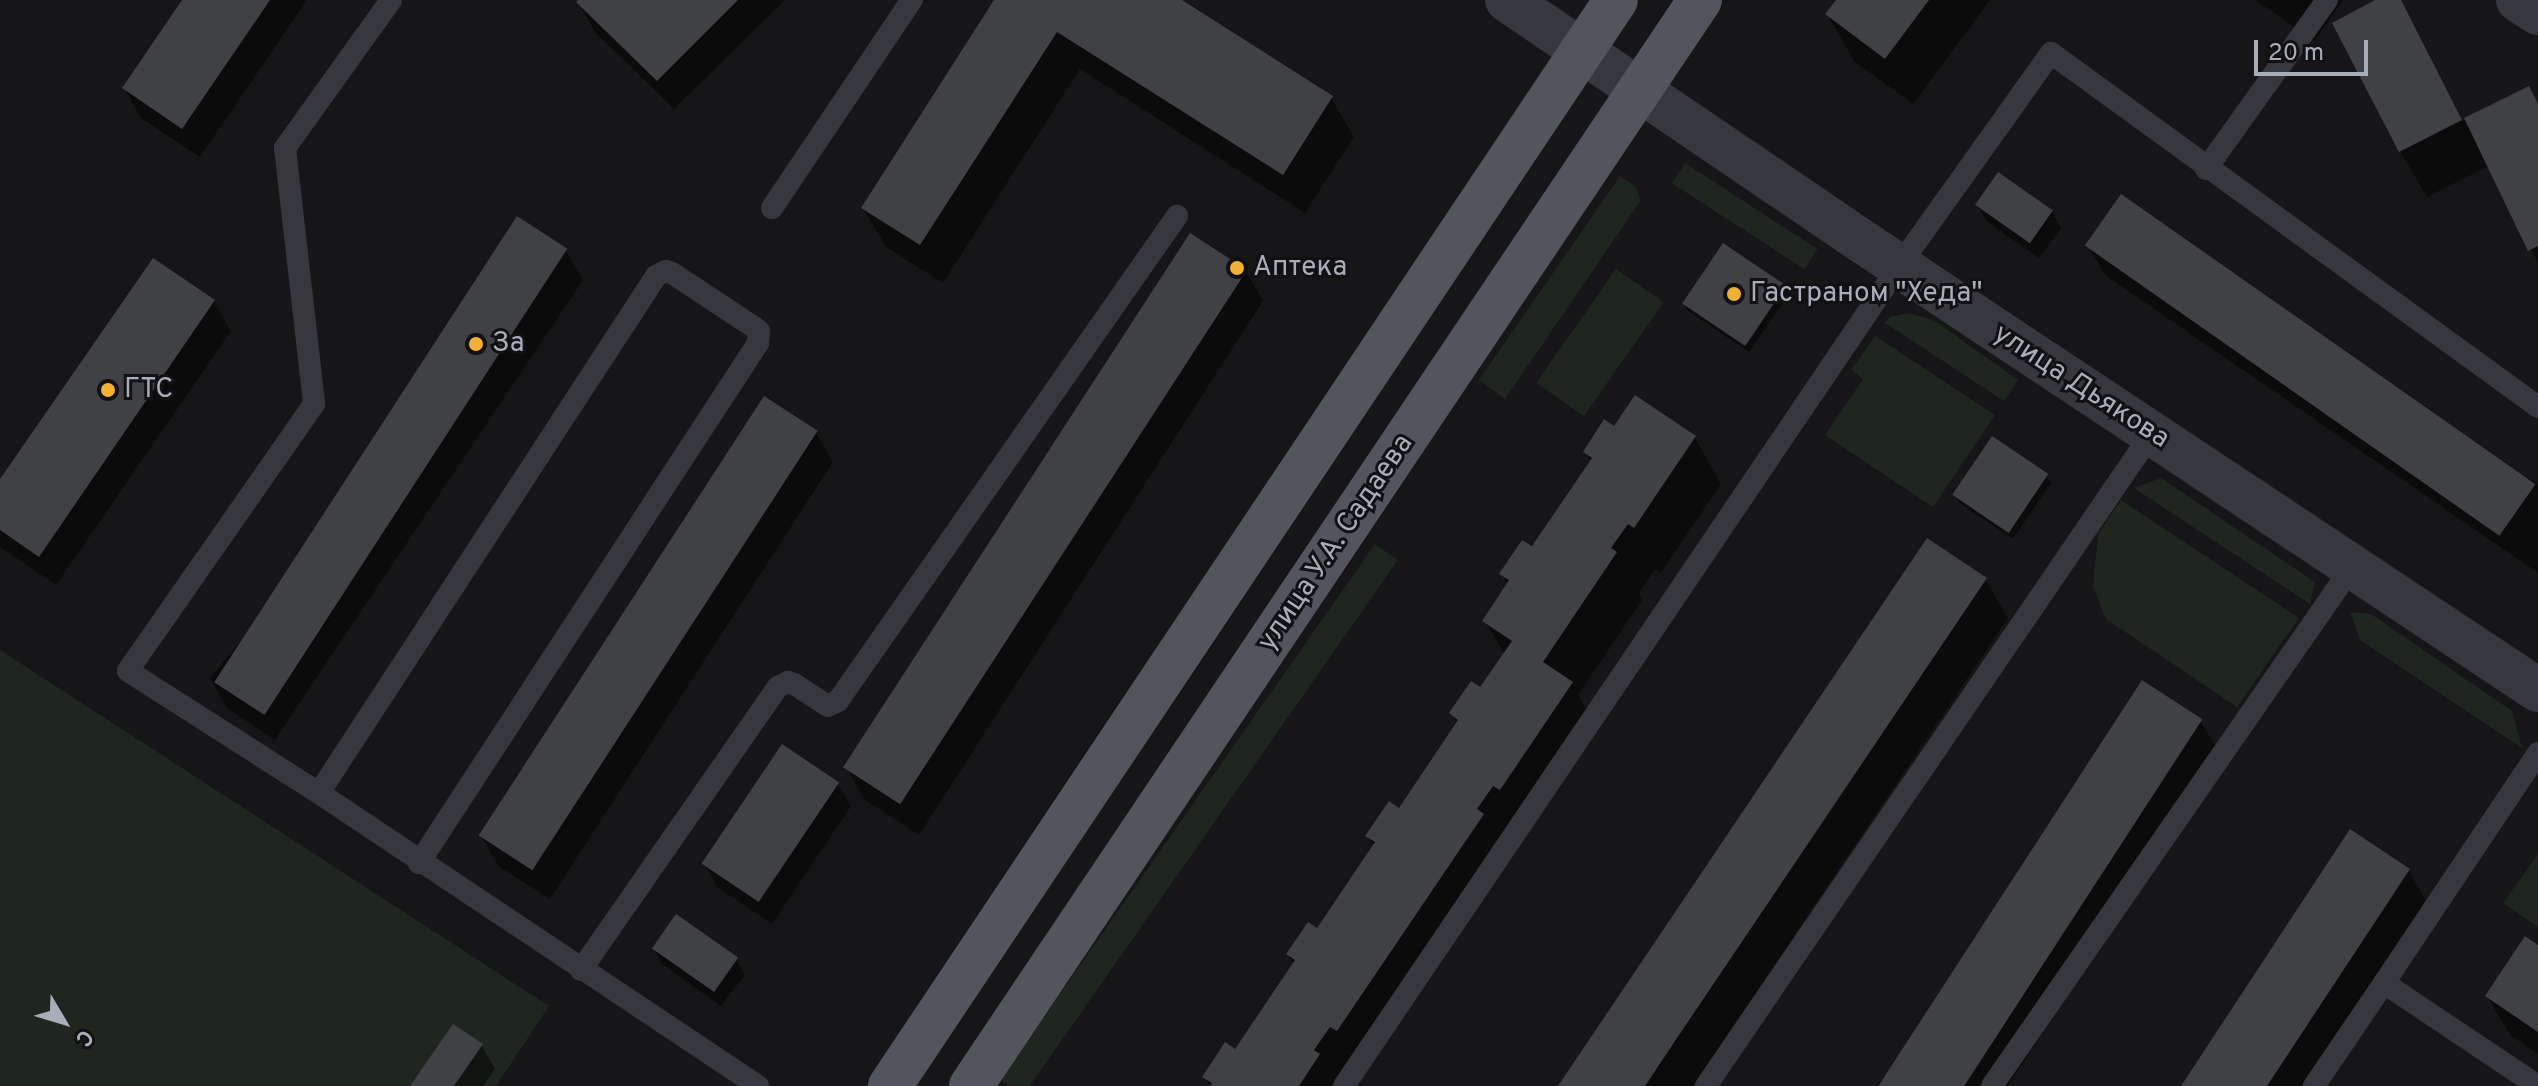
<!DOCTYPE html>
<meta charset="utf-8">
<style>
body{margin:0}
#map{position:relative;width:2538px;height:1086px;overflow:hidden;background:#161618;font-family:Overpass,sans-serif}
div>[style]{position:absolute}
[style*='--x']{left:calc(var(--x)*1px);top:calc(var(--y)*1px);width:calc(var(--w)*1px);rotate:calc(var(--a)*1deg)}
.green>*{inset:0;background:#1e261f;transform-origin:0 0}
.shadow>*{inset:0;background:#0007}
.building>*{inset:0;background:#404145;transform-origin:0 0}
.service>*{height:22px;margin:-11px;padding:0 11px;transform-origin:11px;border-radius:11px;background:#37383d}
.minor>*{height:44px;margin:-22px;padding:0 22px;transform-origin:22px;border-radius:22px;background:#37383d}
.tertiary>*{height:44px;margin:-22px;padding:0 22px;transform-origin:22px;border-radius:22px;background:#37383d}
.primary>*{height:44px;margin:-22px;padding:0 22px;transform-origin:22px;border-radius:22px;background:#53555c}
.dots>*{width:22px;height:22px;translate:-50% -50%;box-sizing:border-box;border:4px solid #111113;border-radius:50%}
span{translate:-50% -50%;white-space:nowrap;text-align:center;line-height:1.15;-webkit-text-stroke:6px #111113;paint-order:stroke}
.poi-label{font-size:28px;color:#a8adb8}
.left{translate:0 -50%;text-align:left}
.street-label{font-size:28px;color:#a8adb8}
.north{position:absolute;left:24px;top:982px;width:80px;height:80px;-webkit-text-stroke:6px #111113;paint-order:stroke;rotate:128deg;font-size:22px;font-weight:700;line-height:32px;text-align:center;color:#a8adb8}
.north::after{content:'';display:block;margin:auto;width:28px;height:36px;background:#a8adb8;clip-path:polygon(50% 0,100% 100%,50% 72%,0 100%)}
.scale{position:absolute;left:2254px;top:40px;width:114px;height:36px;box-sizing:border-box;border:4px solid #a8adb8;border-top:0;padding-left:10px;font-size:24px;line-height:28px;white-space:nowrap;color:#a8adb8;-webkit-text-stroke:6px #111113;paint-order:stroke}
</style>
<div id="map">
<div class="green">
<i style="left:1685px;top:163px;width:158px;height:24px;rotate:33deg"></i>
<i style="clip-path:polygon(1620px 176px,1635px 186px,1641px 200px,1505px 399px,1479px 380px)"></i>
<i style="left:1616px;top:269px;width:58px;height:139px;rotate:35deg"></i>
<i style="clip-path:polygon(1909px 313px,1935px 321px,2018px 380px,2004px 401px,1885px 323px,1890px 317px)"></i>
<i style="clip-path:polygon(1875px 336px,1995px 415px,1933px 507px,1825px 435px,1863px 379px,1851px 370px)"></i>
<i style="clip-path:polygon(2161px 478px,2315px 582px,2310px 604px,2134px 488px)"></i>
<i style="clip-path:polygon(2121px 500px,2299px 618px,2237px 707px,2106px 619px,2093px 587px,2098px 534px)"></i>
<i style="left:1375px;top:544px;width:28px;height:654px;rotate:35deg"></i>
<i style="clip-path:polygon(2350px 612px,2371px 614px,2512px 711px,2522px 748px,2360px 640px)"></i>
<i style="clip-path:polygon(0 650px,549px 1006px,496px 1086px,0 1086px)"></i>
<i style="clip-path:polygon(2538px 854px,2538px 927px,2503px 903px)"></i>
</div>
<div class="shadow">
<i style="clip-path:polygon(184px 0,307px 0,200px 157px,141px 118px,124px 88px)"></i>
<i style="clip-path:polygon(581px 0,785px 0,674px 109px,595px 32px,578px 2px)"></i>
<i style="clip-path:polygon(996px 0,1178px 0,1331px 98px,1354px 137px,1305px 213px,1080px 69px,943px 283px,886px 247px,863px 208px)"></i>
<i style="clip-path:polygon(1838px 0,1990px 0,1913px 104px,1854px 61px,1827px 14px)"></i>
<i style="clip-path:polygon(2255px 0,2343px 0,2315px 41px)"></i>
<i style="clip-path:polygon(2380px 0,2399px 0,2463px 121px,2528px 89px,2538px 105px,2538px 263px,2489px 166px,2427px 197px,2400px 151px)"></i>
<i style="clip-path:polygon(1977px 205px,2052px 212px,2061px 228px,2039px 258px,1986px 221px)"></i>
<i style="clip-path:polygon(2088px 246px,2538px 483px,2538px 573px,2105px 275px)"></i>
<i style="clip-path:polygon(566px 251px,583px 280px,275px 740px,227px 708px,210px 678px)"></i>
<i style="clip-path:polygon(1246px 271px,1263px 301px,919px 835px,864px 799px,847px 769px)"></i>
<i style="clip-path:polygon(1784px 286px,1789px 294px,1749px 352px,1688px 311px,1684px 303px)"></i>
<i style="clip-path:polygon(214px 302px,231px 331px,56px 585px,0 547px,0 483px)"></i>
<i style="clip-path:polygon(1615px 429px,1695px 438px,1721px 484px,1661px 573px,1655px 569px,1639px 593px,1642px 600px,1578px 695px,1598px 730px,1348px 1086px,1210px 1086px,1204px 1077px,1236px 1052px,1294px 965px,1288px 954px,1318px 931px,1374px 847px,1368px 836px,1399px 811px,1458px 724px,1451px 713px,1481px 690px,1505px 655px,1485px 621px,1508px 585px,1502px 574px,1533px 549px,1592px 463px,1585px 452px)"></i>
<i style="clip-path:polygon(816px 433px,833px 462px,550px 899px,498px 866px,481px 836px)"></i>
<i style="clip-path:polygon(2047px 476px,2051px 483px,2013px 539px,1959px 503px,1955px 495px)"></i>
<i style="clip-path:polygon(1985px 579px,2008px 618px,1693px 1086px,1561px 1086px)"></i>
<i style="clip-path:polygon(2200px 720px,2223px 759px,2008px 1086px,1876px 1086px)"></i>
<i style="clip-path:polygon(837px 783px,851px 806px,772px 924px,717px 887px,704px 864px)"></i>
<i style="clip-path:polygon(2408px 870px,2431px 909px,2314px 1086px,2183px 1086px)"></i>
<i style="clip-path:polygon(2538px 947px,2538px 1054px,2510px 1035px,2487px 996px)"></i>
<i style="clip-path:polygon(653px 948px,736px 960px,745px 975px,721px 1006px,662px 964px)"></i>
<i style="clip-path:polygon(482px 1046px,495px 1069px,483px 1086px,413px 1086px)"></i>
</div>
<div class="building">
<i style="clip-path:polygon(182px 0,270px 0,182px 129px,122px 88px)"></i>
<i style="clip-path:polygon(578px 0,738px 0,657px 81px,576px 2px)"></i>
<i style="clip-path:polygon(994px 0,1182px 0,1333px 96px,1283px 175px,1057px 32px,920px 245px,861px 208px)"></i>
<i style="clip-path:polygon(1836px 0,1929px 0,1885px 59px,1825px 14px)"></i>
<i style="clip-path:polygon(2375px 0,2401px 0,2462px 120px,2399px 152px,2332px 23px)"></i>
<i style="clip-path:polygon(2529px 86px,2538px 104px,2538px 246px,2528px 251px,2464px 118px)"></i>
<i style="left:1998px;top:172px;width:67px;height:40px;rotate:35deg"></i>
<i style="left:2121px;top:194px;width:506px;height:63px;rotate:35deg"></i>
<i style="left:517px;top:216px;width:60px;height:556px;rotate:33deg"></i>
<i style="left:1190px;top:233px;width:68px;height:637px;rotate:33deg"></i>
<i style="left:1723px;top:243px;width:76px;height:73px;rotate:34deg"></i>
<i style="clip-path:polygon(153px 258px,215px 300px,39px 557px,0 530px,0 479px)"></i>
<i style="clip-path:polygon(1635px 395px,1696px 436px,1634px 528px,1628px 524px,1611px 548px,1617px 552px,1543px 662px,1573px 682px,1500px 790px,1493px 786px,1477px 809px,1484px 814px,1337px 1031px,1330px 1027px,1314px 1050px,1320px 1054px,1299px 1086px,1210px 1086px,1212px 1083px,1202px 1077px,1225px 1042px,1235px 1049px,1295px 960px,1286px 954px,1308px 922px,1317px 928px,1375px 842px,1365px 836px,1389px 801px,1399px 808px,1458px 720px,1449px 713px,1471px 681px,1480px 687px,1512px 641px,1482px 621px,1509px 580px,1499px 574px,1522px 540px,1532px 546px,1592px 458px,1583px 452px,1604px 419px,1614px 426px)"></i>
<i style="left:764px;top:396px;width:64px;height:524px;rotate:33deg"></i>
<i style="left:1992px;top:436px;width:68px;height:71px;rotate:34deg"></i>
<i style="clip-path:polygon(1927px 538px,1987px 578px,1677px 1038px,1645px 1086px,1558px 1086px)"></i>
<i style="left:2142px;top:680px;width:72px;height:486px;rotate:33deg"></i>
<i style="left:782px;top:744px;width:69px;height:144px;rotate:34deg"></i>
<i style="clip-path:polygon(2350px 829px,2410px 869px,2267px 1086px,2181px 1086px)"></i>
<i style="left:676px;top:914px;width:76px;height:42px;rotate:35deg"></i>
<i style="clip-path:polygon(2525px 936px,2538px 945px,2538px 1032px,2485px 996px)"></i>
<i style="clip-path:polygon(453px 1024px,483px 1044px,454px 1086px,410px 1086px)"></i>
</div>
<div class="service">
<i style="--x:391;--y:0;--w:182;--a:125.6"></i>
<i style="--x:285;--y:148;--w:258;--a:83.5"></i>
<i style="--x:314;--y:404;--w:325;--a:124.9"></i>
<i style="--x:128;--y:671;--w:227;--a:32.6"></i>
<i style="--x:319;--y:793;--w:528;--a:33.72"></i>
<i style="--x:2206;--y:169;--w:208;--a:-54.4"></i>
<i style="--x:772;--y:208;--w:251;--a:-56.1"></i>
<i style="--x:2538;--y:753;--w:277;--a:123.8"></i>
<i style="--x:2384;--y:983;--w:185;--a:33.8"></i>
<i style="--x:319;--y:793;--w:617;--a:-56.9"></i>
<i style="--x:656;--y:276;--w:11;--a:-27"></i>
<i style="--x:666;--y:271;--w:6;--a:18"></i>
<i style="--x:672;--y:273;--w:98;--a:33.4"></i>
<i style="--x:754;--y:327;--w:6;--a:39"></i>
<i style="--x:759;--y:331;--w:12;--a:95"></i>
<i style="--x:758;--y:343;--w:621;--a:123.1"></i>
<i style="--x:581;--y:970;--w:345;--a:-55.2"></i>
<i style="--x:778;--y:687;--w:11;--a:-27"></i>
<i style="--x:788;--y:682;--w:6;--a:18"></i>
<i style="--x:794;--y:684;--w:40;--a:32.9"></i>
<i style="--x:828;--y:706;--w:11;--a:-27"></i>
<i style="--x:838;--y:701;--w:592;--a:-55.05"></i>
<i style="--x:1344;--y:1086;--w:990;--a:-55.91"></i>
<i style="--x:1899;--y:266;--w:262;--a:-54.5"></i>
<i style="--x:2051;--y:53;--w:602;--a:36.01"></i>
<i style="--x:1706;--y:1086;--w:791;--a:-55.67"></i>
<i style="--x:1992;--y:1086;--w:632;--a:-55.25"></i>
<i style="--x:2314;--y:1086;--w:125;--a:-55.8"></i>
</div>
<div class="minor">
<i style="--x:2518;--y:0;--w:24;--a:33"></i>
</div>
<div class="tertiary">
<i style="--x:1507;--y:0;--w:412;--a:34.2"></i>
<i style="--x:1848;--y:232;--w:828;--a:33.57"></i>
</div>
<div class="primary">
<i style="--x:890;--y:1086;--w:1306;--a:-56.24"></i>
<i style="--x:971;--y:1086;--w:1308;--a:-56.13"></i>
</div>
<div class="dots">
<i style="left:1237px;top:268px;background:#f2b134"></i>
<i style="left:1734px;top:294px;background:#f2b134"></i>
<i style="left:476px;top:344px;background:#f2b134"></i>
<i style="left:108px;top:390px;background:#f2b134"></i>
</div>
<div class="poi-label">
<span class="left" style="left:1253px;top:268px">Аптека</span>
<span class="left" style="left:1750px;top:294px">Гастраном "Хеда"</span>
<span class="left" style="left:492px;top:344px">За</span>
<span class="left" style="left:124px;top:390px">ГТС</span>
</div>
<div class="street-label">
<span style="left:2081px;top:387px;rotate:33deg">улица Дьякова</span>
<span style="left:1336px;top:543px;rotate:-56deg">улица У.А. Садаева</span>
</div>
<div class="north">С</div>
<div class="scale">20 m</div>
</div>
